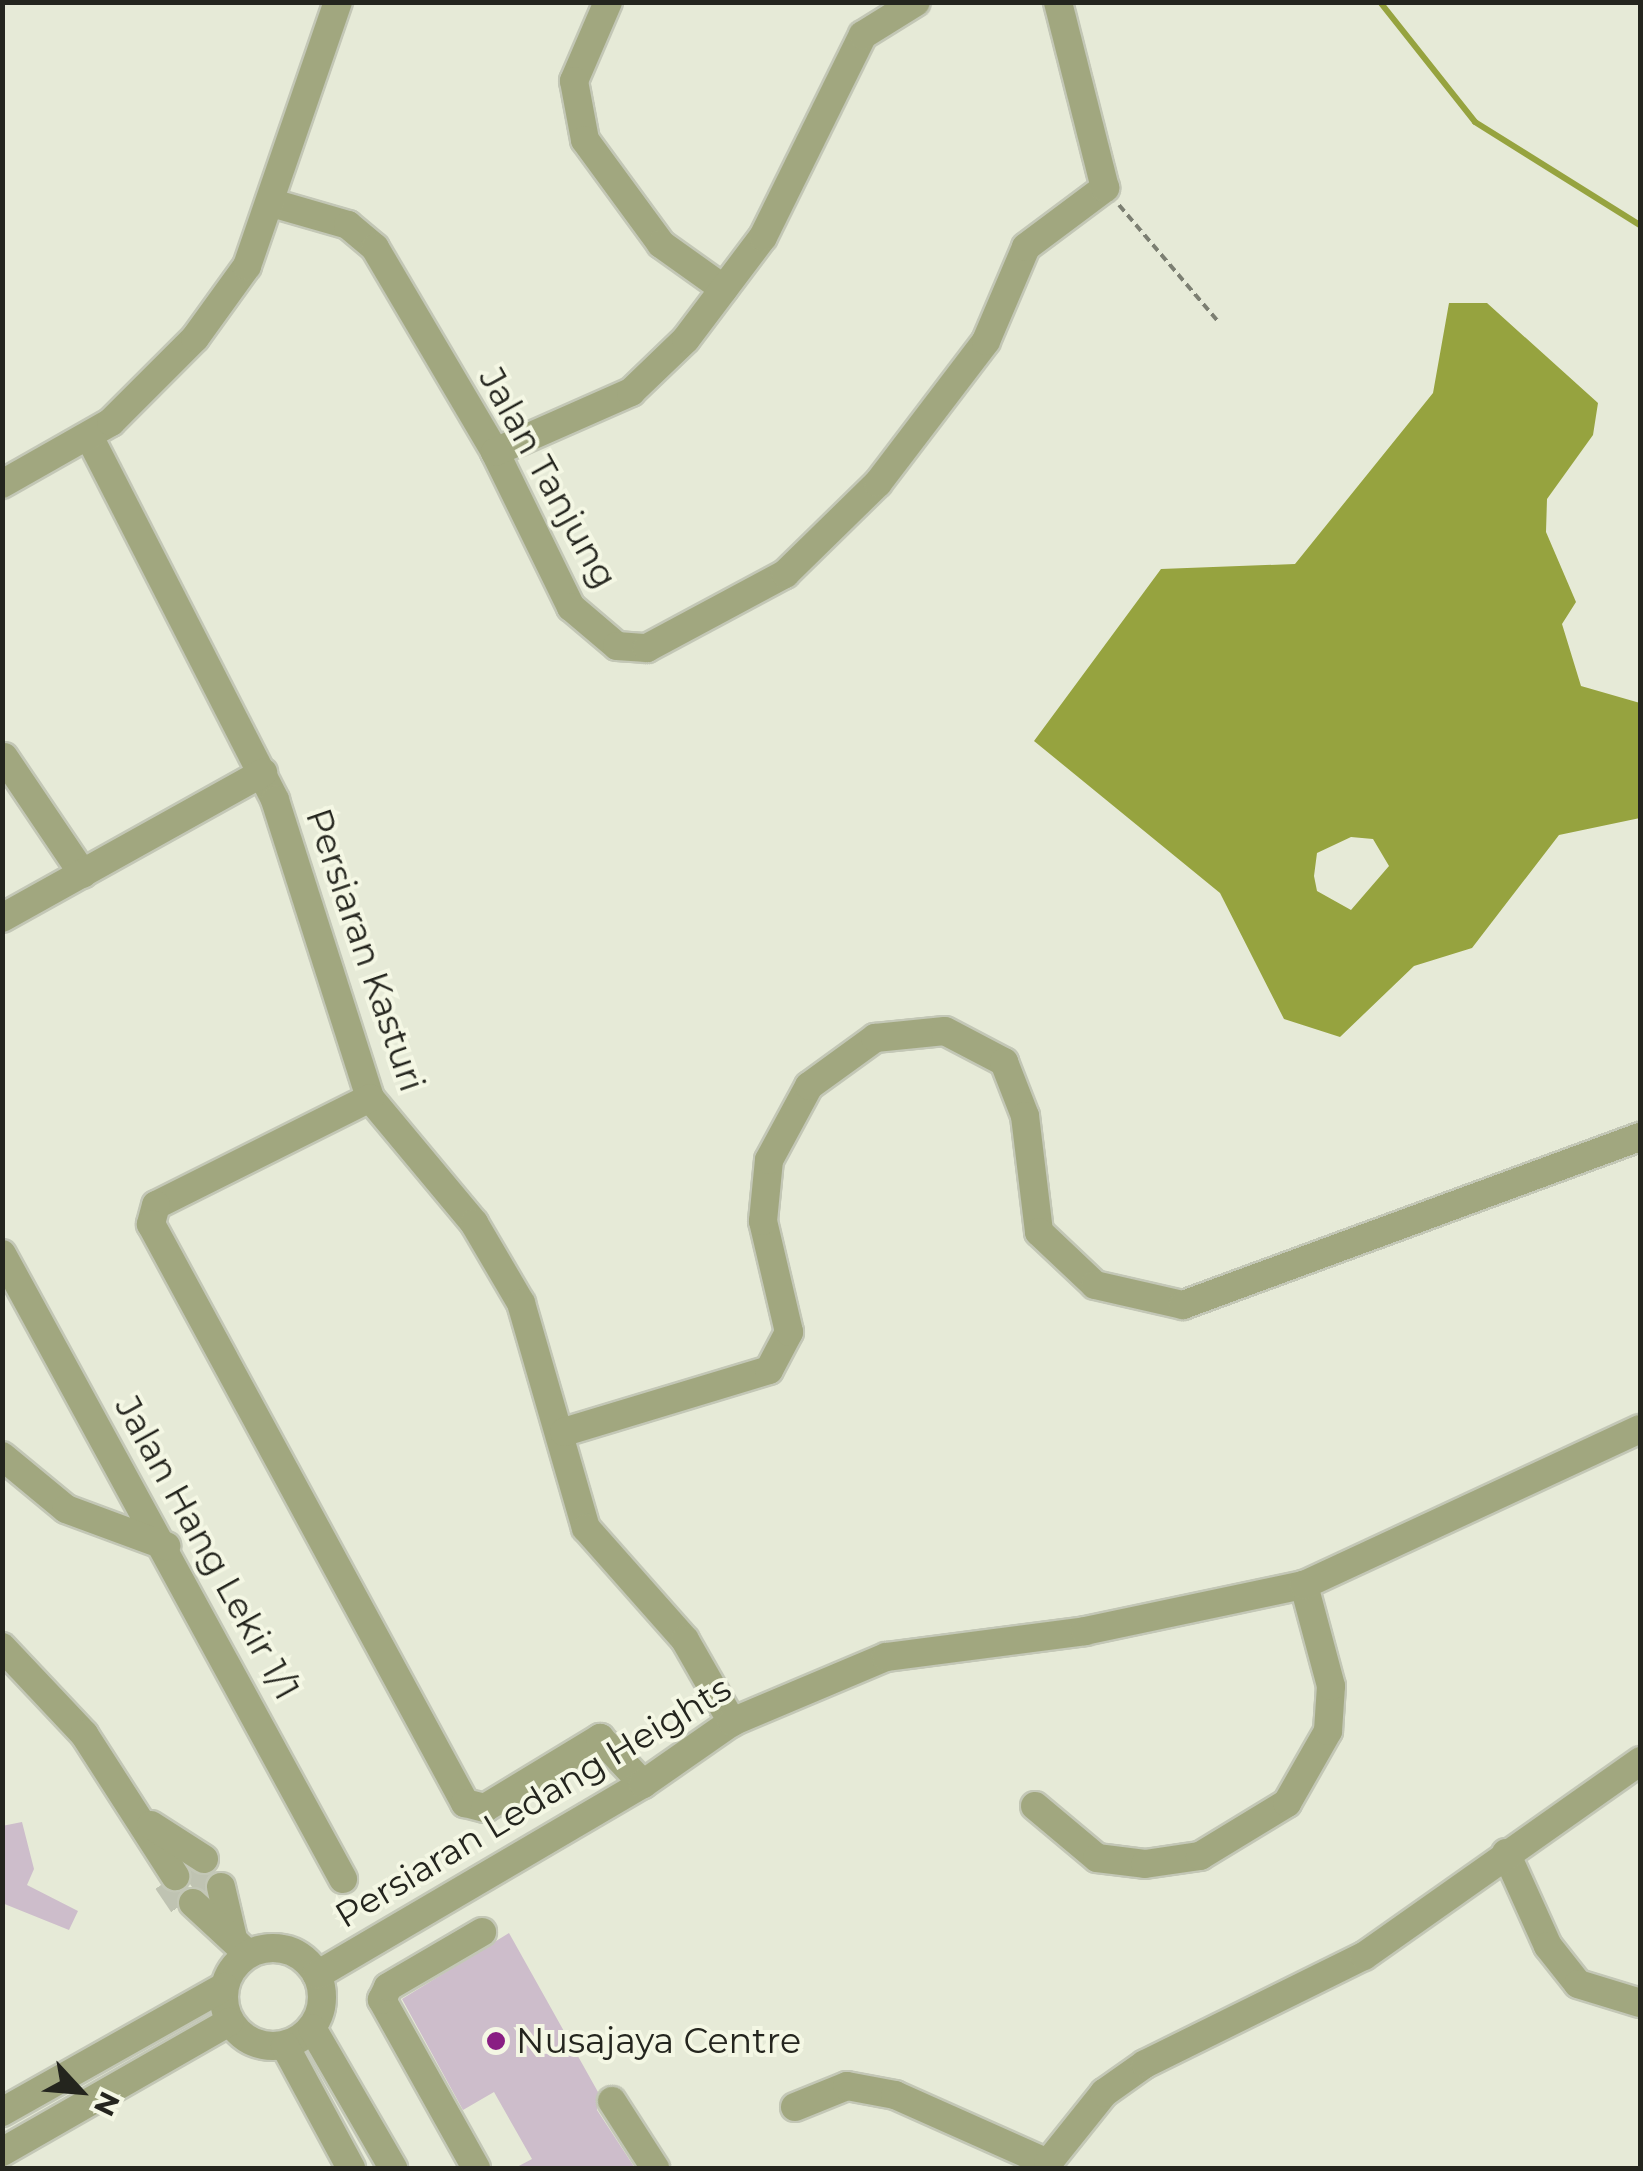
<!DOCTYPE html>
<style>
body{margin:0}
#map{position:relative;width:1643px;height:2171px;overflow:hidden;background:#e6ead7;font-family:Montserrat,sans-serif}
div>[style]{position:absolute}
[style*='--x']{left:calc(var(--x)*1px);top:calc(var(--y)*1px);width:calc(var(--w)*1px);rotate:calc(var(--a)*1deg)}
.water>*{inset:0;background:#96a33f}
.stream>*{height:6px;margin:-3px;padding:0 3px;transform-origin:3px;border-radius:3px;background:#96a33f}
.building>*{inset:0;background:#cdbdcb}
.minor-tunnel>*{height:28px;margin-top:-14px;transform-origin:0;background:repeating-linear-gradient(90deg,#bfc3b2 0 28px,transparent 0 42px)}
.path>*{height:4px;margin-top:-2px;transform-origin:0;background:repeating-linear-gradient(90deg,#7c7f72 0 8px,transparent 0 13px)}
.roads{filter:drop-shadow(2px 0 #c3c7b6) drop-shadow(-2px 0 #c3c7b6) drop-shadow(0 2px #c3c7b6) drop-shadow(0 -2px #c3c7b6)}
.minor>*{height:28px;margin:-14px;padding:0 14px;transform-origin:14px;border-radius:14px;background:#a1a77f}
.minor>.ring{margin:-14px;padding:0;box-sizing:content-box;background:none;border:28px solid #a1a77f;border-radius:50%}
.dots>*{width:28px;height:28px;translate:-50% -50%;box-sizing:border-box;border:5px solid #f4f7e4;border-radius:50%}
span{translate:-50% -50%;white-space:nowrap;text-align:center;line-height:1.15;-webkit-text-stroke:8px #f4f7e4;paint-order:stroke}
.street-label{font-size:35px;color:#24251e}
.poi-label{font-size:35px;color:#24251e}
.left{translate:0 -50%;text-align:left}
.frame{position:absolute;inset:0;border:5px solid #24251e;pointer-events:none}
.north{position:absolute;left:30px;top:2041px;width:100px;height:100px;-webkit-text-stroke:8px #f4f7e4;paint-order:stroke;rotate:116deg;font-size:28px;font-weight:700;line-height:40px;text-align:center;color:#24251e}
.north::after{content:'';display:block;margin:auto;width:35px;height:45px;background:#24251e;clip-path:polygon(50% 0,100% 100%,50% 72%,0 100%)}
</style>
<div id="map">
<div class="water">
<i style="clip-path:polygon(evenodd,1449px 303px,1487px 303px,1598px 403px,1593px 435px,1547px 499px,1546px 532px,1576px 602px,1562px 624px,1581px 686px,1640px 703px,1640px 818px,1559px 835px,1472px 948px,1414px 966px,1340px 1037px,1284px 1019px,1220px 893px,1034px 741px,1161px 569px,1295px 564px,1433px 393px,1449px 303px,1351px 837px,1373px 839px,1389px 866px,1351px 910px,1317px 891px,1314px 876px,1317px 853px,1351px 837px)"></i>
</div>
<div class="stream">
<i style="--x:1380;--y:2;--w:153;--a:51.6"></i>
<i style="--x:1475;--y:122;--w:195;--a:32"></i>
</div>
<div class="building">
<i style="clip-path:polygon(22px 1822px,34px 1869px,27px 1885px,78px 1911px,69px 1930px,2px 1903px,2px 1826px)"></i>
<i style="clip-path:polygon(509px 1933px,598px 2092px,597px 2110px,635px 2168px,515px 2168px,532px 2159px,494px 2092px,463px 2110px,402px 1999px)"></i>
</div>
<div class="minor-tunnel">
<i style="--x:194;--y:1865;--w:32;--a:56"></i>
<i style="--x:167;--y:1881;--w:32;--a:56"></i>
</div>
<div class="path">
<i style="--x:1119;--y:205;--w:151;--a:49.6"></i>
</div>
<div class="roads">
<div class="minor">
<i style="--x:608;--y:2;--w:86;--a:113.3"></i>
<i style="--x:574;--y:81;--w:60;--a:79.4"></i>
<i style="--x:585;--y:140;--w:129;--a:53.8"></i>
<i style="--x:661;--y:244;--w:77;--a:35.5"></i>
<i style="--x:272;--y:203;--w:79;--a:16.1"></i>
<i style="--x:348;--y:225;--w:35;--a:40"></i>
<i style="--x:375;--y:248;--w:237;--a:59.5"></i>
<i style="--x:495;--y:452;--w:173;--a:63.9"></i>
<i style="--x:571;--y:607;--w:60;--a:40.3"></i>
<i style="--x:617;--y:646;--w:30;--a:4"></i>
<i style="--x:647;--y:648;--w:157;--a:-28.2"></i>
<i style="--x:785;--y:574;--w:130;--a:-44.4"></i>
<i style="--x:878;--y:483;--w:178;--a:-52.7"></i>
<i style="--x:986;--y:341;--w:102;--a:-66.9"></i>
<i style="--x:1026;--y:247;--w:99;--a:-36.8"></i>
<i style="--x:1105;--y:188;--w:192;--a:-104.2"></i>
<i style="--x:91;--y:440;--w:404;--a:62.9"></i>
<i style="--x:275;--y:800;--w:313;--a:72.3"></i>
<i style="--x:370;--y:1098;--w:163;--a:50.2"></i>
<i style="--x:474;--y:1223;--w:93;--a:59.6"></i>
<i style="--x:521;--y:1303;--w:234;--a:73.9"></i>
<i style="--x:586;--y:1528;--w:149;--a:48.5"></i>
<i style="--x:685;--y:1640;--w:95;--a:60.2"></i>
<i style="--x:495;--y:452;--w:149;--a:-23.8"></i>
<i style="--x:631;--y:392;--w:76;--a:-43.9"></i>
<i style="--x:686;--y:339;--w:128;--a:-53"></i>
<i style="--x:763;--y:237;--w:225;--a:-63.7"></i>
<i style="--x:863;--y:35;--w:62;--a:-31.9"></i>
<i style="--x:2;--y:484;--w:125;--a:-29.6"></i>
<i style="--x:111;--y:422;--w:119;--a:-45"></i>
<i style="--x:195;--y:338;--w:89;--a:-54.2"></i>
<i style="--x:247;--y:266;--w:279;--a:-71"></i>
<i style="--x:4;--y:757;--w:141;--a:56"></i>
<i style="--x:2;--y:918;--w:299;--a:-29.1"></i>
<i style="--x:370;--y:1098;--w:239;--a:153.4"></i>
<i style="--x:156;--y:1205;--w:20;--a:105"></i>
<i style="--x:151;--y:1224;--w:659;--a:61.53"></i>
<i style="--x:465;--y:1803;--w:21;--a:14"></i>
<i style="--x:485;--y:1808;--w:135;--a:-31.3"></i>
<i style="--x:600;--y:1738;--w:63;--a:46.9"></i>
<i style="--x:2;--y:1254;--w:712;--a:61.38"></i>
<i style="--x:564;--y:1432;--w:214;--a:-16.8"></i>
<i style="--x:769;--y:1370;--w:43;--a:-62.2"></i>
<i style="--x:789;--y:1332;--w:114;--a:-103.2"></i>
<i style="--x:763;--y:1221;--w:61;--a:-84.4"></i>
<i style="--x:769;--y:1160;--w:84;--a:-61.6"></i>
<i style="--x:809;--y:1086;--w:82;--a:-36"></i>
<i style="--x:875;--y:1038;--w:70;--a:-5.7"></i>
<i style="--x:945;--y:1031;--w:67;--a:27.7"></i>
<i style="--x:1004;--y:1062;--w:58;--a:68.7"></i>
<i style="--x:1025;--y:1116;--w:117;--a:83.1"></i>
<i style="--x:1039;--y:1232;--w:77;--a:43.4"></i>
<i style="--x:1095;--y:1285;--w:90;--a:12.8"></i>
<i style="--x:1183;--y:1305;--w:487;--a:-20.2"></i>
<i style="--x:2;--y:1456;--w:83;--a:39.6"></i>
<i style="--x:66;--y:1509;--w:107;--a:20.3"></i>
<i style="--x:2;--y:1647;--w:120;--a:46.7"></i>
<i style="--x:84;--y:1734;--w:169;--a:57.3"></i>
<i style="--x:1035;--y:1806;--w:81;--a:40"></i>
<i style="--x:1097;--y:1858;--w:48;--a:7.1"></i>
<i style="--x:1145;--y:1864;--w:56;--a:-8.3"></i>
<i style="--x:1200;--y:1856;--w:102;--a:-31.3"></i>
<i style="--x:1287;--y:1803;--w:83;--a:-60.3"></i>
<i style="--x:1328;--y:1731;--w:45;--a:-86.2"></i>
<i style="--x:1331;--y:1686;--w:105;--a:-105"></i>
<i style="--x:151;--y:1825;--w:63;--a:32.7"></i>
<i style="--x:1506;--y:1853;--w:102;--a:65.7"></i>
<i style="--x:1548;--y:1946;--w:48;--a:51.7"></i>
<i style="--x:1578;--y:1984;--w:65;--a:17"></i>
<i style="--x:221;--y:1887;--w:52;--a:76.8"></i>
<i style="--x:193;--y:1903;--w:75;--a:42.8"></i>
<i class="ring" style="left:224px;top:1948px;width:70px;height:70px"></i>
<i style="--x:317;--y:1975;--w:378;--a:-30.4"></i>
<i style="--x:643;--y:1784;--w:108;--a:-34.9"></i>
<i style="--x:732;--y:1722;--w:167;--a:-22.9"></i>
<i style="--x:886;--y:1657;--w:201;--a:-7.4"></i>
<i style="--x:1085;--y:1631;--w:224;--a:-11.9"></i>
<i style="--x:1304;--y:1585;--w:370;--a:-24.9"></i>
<i style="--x:312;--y:2028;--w:162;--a:59.9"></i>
<i style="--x:285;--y:2046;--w:139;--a:61.6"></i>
<i style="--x:612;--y:2101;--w:80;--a:57.3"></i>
<i style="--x:795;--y:2107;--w:56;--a:-22"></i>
<i style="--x:847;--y:2086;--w:49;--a:10.6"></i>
<i style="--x:895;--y:2095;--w:167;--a:24"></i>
<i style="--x:1048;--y:2163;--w:90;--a:-51.3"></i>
<i style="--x:1104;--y:2093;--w:50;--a:-35.3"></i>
<i style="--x:1145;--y:2064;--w:244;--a:-26.3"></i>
<i style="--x:1364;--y:1956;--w:338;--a:-35.2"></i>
<i style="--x:2;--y:2112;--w:255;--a:-29.4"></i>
<i style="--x:2;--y:2152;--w:262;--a:-29.8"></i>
<i style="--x:476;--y:2168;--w:193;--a:-119.2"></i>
<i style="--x:382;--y:2000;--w:14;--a:-65"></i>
<i style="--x:388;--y:1987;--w:109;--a:-30.3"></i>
</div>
</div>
<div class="dots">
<i style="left:496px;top:2041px;background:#891e83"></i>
</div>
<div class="street-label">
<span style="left:548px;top:478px;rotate:61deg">Jalan Tanjung</span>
<span style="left:365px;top:950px;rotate:71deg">Persiaran Kasturi</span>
<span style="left:207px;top:1548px;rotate:61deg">Jalan Hang Lekir 1/1</span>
<span style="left:533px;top:1802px;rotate:-31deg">Persiaran Ledang Heights</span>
</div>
<div class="poi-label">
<span class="left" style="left:516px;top:2041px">Nusajaya Centre</span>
</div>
<div class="frame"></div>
<div class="north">N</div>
</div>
